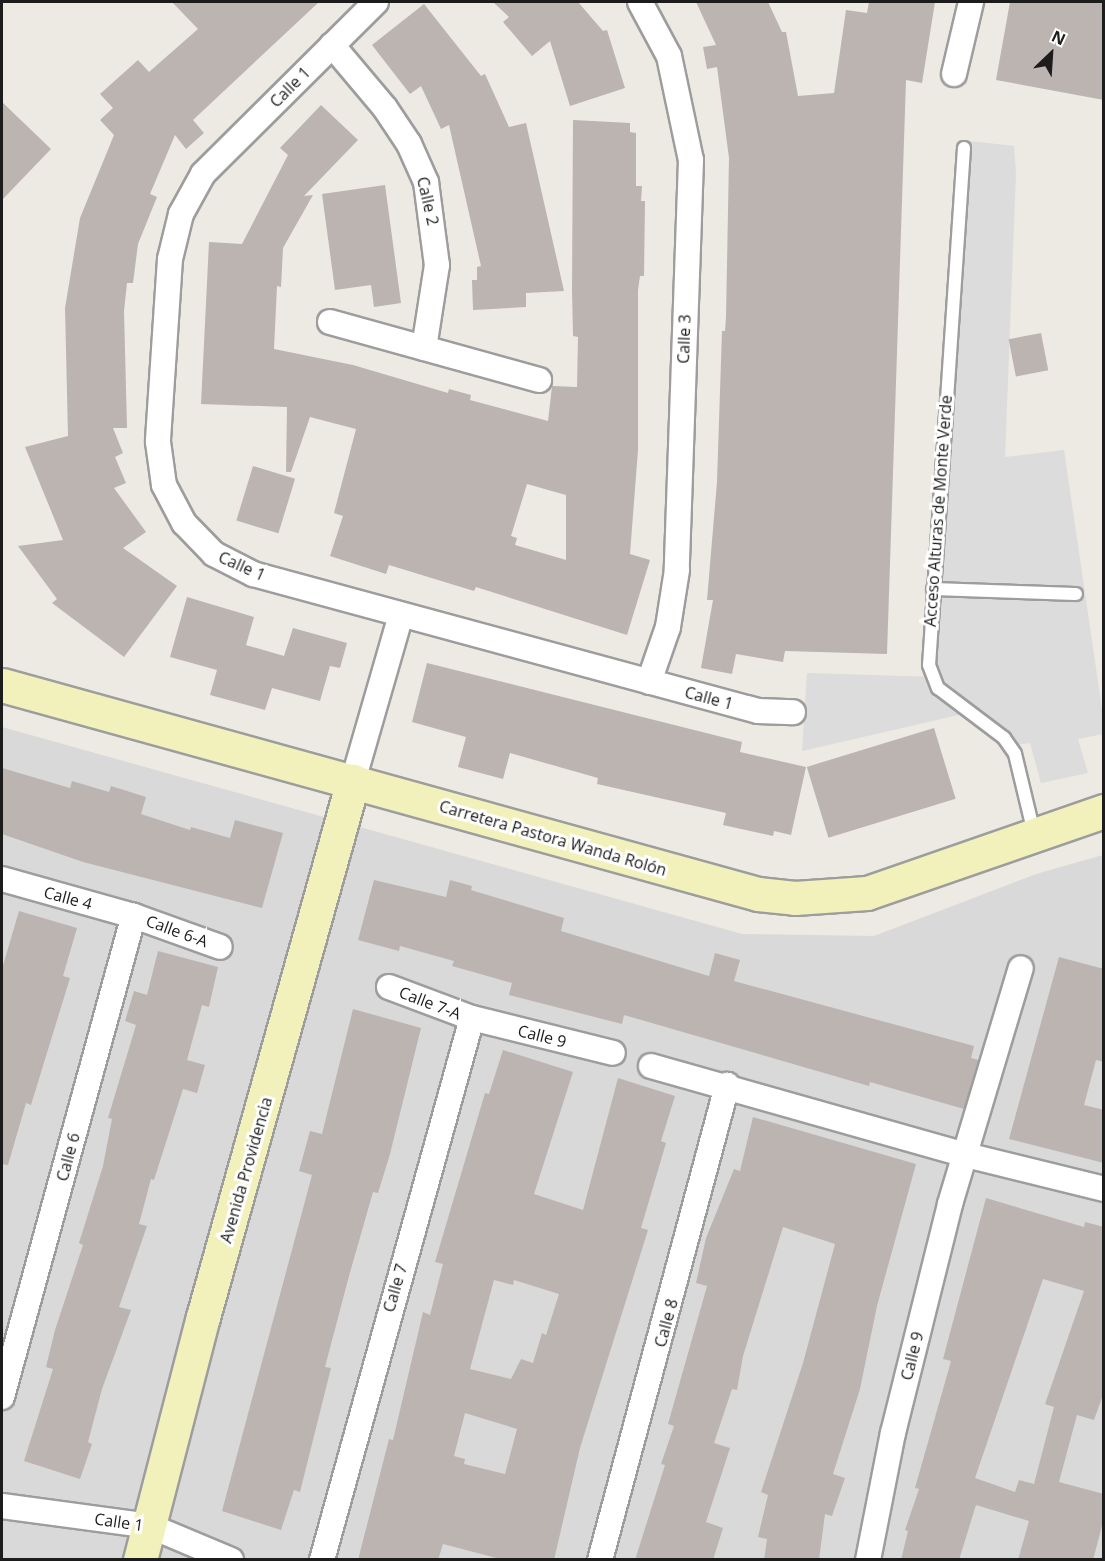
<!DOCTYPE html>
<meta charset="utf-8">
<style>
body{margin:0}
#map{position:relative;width:1105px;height:1561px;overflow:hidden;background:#ede9e3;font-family:"Open Sans",sans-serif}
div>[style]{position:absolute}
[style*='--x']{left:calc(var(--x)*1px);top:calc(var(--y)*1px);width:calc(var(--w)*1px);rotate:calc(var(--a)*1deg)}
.residential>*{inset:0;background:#dad9d9}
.parking>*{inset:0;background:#dcdcdc}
.building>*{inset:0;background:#bcb4b0;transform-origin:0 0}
.roads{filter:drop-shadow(2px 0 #9d9d9d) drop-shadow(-2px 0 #9d9d9d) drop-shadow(0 2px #9d9d9d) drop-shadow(0 -2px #9d9d9d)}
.lane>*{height:12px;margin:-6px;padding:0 6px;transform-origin:6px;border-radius:6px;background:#fff}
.street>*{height:24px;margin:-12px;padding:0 12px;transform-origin:12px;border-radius:12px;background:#fff}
.secondary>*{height:33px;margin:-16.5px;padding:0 16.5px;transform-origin:16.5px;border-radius:16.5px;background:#f2f1bc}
span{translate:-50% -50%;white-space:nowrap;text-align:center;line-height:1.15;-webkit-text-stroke:6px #fff;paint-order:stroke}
.street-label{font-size:16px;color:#1c1c1c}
.frame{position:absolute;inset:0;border:3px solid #1c1c1c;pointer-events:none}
.north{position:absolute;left:1021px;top:24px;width:60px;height:60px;-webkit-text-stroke:4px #fff;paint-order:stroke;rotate:25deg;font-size:16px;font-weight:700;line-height:24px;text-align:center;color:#1c1c1c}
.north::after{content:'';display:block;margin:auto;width:21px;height:27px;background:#1c1c1c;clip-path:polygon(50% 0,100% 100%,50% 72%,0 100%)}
</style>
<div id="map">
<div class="residential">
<i style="clip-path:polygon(2px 727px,742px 934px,874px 936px,1036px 874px,1103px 855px,1103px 1559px,2px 1559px)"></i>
</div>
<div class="parking">
<i style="clip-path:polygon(969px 141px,1014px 146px,1016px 173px,1005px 457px,1064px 450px,1103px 716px,1103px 734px,1078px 739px,1088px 773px,1041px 783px,1030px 743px,1016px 745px,976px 711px,802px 751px,807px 673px,936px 677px,933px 655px)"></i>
</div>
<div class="building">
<i style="clip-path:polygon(172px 2px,319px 2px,193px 120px,204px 133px,186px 149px,175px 135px,150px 194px,157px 197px,138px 244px,133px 283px,127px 283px,124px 311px,127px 428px,113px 428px,123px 453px,115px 457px,126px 483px,114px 488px,146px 532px,123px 548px,177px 586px,124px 657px,52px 603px,57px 599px,18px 546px,63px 540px,25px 447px,68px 436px,65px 308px,80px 218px,114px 135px,100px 120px,113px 108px,100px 94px,138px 60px,149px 72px,198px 29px)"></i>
<i style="clip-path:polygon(493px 2px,578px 2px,603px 31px,607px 30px,625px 88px,570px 106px,550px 41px,532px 56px,503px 22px,509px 17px)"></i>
<i style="clip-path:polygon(696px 2px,768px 2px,782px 32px,786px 32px,798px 96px,834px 93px,846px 10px,867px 13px,869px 2px,935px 2px,922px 83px,906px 80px,887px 654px,785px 651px,783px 662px,736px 654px,732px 674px,701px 668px,713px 600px,707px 600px,717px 482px,722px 331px,725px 331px,726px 317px,729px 158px,717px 67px,707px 69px,703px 47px,716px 45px)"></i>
<i style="clip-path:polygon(1010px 2px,1104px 2px,1104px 100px,996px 80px)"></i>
<i style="clip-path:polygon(424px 4px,481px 76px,485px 74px,509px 127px,526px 123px,564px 291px,526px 293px,526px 307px,473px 310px,472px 280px,477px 280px,477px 267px,481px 266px,449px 125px,441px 129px,421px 86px,410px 94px,372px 45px)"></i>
<i style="clip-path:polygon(2px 102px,51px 149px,2px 200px)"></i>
<i style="clip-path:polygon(evenodd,321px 105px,358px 140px,304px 196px,313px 195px,283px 248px,281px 287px,277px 286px,274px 349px,353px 365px,448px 393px,449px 389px,471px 395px,470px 400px,548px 421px,552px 386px,577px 387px,578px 337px,573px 336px,572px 290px,573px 120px,630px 123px,630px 132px,636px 133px,636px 186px,642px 186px,641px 201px,645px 201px,644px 276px,640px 276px,638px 290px,638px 450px,630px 554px,650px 560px,627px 635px,476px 587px,474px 591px,389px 565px,386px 574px,330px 556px,343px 516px,334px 513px,356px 429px,310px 417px,291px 472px,286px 472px,287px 407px,201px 404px,209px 242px,242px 244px,288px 155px,280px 148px,321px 105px,527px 484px,566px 495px,566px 560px,515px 545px,517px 538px,511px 536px,527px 484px)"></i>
<i style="clip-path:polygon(385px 185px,401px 303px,374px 307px,371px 285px,335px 290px,322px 194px)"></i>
<i style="left:1041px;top:333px;width:38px;height:33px;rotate:79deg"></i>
<i style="left:253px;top:466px;width:44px;height:57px;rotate:17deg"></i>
<i style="clip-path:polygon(187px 597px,254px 617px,246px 645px,284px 656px,293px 628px,347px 643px,340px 668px,330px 666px,320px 701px,272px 688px,265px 710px,210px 695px,217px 670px,170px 657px)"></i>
<i style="clip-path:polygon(427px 663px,742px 742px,740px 752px,806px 767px,791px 835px,774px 831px,773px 836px,723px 825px,726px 813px,597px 784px,598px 778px,510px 753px,503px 779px,458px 767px,466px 737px,412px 722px)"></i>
<i style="left:934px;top:728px;width:74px;height:133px;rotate:73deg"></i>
<i style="clip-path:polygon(2px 768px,70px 788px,72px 781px,109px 792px,111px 786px,146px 797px,141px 814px,190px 830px,191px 827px,230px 838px,235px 820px,283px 833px,262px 908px,83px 862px,2px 834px)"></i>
<i style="clip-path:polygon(374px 880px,446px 897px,450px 880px,472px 886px,471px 890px,564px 918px,561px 931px,709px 976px,715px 953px,740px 960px,734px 981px,974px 1046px,971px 1058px,979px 1060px,964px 1109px,870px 1082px,869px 1086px,624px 1015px,622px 1024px,509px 995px,512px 983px,452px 966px,454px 961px,400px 946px,399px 951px,358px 940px)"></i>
<i style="clip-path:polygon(19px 911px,77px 928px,63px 976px,70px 978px,31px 1105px,26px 1103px,8px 1165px,2px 1164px,2px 969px)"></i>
<i style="clip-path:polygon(158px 951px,218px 967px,209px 1007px,202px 1005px,187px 1060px,205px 1065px,197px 1093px,183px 1089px,154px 1180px,151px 1179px,139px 1224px,147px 1226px,119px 1307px,131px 1310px,102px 1389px,88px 1442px,92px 1444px,80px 1479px,24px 1461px,53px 1369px,46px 1367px,55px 1330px,83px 1245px,79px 1243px,103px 1166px,112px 1119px,108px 1118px,136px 1025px,125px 1021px,134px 991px,147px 995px)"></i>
<i style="clip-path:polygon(1059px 957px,1104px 969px,1104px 1062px,1096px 1060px,1084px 1105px,1104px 1110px,1104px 1163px,1009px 1139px)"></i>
<i style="clip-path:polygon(353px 1009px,421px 1028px,390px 1154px,378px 1193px,373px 1192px,349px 1276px,325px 1367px,331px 1368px,300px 1492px,294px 1490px,281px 1530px,222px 1511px,312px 1175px,299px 1171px,310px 1131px,322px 1134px)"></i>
<i style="clip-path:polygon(evenodd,503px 1050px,573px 1072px,534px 1194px,583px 1210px,618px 1078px,675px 1096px,661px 1141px,666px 1143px,641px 1228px,648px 1230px,580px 1448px,554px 1560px,504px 1560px,443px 1544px,438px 1560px,358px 1560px,389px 1439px,393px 1440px,423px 1312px,430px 1315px,443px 1264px,435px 1262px,485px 1093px,489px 1094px,503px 1050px,494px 1280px,513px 1285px,514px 1280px,559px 1294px,546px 1335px,542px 1333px,533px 1363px,521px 1359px,511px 1379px,470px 1369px,494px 1280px,503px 1050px,465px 1413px,517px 1429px,505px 1474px,464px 1464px,465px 1459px,454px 1456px,465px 1413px)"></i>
<i style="clip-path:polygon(753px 1117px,916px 1164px,877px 1306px,860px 1389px,833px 1474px,845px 1478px,832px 1516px,825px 1514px,819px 1560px,764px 1560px,767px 1539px,758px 1537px,768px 1495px,761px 1492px,803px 1363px,835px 1244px,783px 1227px,743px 1356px,737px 1390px,732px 1389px,714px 1443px,730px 1448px,706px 1522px,723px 1528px,713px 1560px,635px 1560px,665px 1465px,661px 1464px,674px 1426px,668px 1424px,707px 1286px,696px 1283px,706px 1238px,734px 1169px,740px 1171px)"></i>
<i style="clip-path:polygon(evenodd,986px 1198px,1084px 1227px,1085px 1222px,1104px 1227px,1104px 1392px,1094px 1420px,1077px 1415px,1059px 1482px,1104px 1494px,1104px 1518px,1093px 1560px,1018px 1560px,1029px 1521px,976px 1505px,959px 1560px,901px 1560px,908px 1531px,905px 1530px,919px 1489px,915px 1488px,951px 1361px,943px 1359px,986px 1198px,1043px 1279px,1084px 1291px,1045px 1404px,1054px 1407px,1034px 1484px,1019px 1480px,1015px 1492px,975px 1478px,1043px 1279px)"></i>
</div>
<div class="roads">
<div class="lane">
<i style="--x:964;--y:148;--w:518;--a:93.87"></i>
<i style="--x:929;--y:665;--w:25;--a:69"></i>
<i style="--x:938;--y:688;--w:83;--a:37.1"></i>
<i style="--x:1004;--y:738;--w:19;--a:55"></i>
<i style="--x:1015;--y:754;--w:81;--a:76.5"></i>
<i style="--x:933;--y:589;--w:143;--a:2"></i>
</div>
<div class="street">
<i style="--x:376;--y:2;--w:244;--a:135.2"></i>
<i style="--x:203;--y:174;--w:46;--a:118.8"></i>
<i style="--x:181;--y:214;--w:46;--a:103.7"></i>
<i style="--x:170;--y:259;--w:183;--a:93.8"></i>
<i style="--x:158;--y:442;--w:43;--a:82.1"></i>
<i style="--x:164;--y:485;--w:43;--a:62.2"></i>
<i style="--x:184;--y:523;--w:43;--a:45.9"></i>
<i style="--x:214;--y:554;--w:44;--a:27.1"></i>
<i style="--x:253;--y:574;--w:523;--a:15.18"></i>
<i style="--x:758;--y:711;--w:35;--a:2"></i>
<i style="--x:640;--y:2;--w:61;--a:61.8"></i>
<i style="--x:669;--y:56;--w:106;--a:78.1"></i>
<i style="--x:691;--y:160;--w:410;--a:92"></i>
<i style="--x:677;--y:570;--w:58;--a:99"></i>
<i style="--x:668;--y:627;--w:58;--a:109.1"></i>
<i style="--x:332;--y:45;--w:82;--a:49.9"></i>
<i style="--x:385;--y:108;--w:43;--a:56.3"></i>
<i style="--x:409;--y:144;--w:42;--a:65.9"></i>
<i style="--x:426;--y:182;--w:84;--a:82.5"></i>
<i style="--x:437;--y:265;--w:84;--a:98.9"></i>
<i style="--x:954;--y:74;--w:74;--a:-76.7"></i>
<i style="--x:330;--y:322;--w:217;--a:15.5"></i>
<i style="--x:353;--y:781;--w:173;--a:-73.9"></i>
<i style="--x:2;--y:879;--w:137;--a:15.7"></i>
<i style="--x:134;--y:916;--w:91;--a:19.8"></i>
<i style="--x:389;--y:987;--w:89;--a:20.5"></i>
<i style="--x:472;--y:1018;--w:145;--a:13.9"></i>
<i style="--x:651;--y:1066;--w:327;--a:15.8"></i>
<i style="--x:966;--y:1155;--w:142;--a:13.8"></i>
<i style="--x:2;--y:1397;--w:499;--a:-74.7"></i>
<i style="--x:2;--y:1506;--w:149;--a:7.7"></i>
<i style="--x:150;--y:1526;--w:88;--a:22.8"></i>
<i style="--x:322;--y:1560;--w:562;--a:-74.53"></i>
<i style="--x:600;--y:1560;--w:492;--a:-75"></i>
<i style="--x:868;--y:1560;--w:129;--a:-78.9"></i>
<i style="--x:893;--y:1433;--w:236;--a:-76"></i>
<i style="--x:950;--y:1204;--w:246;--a:-73.3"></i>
</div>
<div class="secondary">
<i style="--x:2;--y:685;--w:784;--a:15.45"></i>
<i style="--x:758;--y:894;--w:37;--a:6"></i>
<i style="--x:795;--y:898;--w:72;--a:-4"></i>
<i style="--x:867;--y:893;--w:251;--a:-19.1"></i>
<i style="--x:140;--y:1560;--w:251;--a:-75.5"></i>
<i style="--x:203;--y:1317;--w:557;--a:-74.37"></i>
</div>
</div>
<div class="street-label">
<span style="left:290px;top:87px;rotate:-45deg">Calle 1</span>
<span style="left:428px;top:201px;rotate:77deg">Calle 2</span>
<span style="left:684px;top:339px;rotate:-88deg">Calle 3</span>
<span style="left:938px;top:511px;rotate:-86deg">Acceso Alturas de Monte Verde</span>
<span style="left:242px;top:566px;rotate:24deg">Calle 1</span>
<span style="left:709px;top:698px;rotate:15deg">Calle 1</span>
<span style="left:553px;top:838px;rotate:16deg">Carretera Pastora Wanda Rolón</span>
<span style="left:68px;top:898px;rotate:15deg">Calle 4</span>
<span style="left:177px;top:931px;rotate:20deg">Calle 6-A</span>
<span style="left:430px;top:1003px;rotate:21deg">Calle 7-A</span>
<span style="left:542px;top:1036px;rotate:14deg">Calle 9</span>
<span style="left:68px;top:1157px;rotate:-75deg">Calle 6</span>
<span style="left:246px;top:1170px;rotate:-74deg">Avenida Providencia</span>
<span style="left:395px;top:1288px;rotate:-74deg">Calle 7</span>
<span style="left:666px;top:1323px;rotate:-75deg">Calle 8</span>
<span style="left:912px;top:1356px;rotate:-76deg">Calle 9</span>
<span style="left:119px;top:1522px;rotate:8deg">Calle 1</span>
</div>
<div class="frame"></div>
<div class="north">N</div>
</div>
